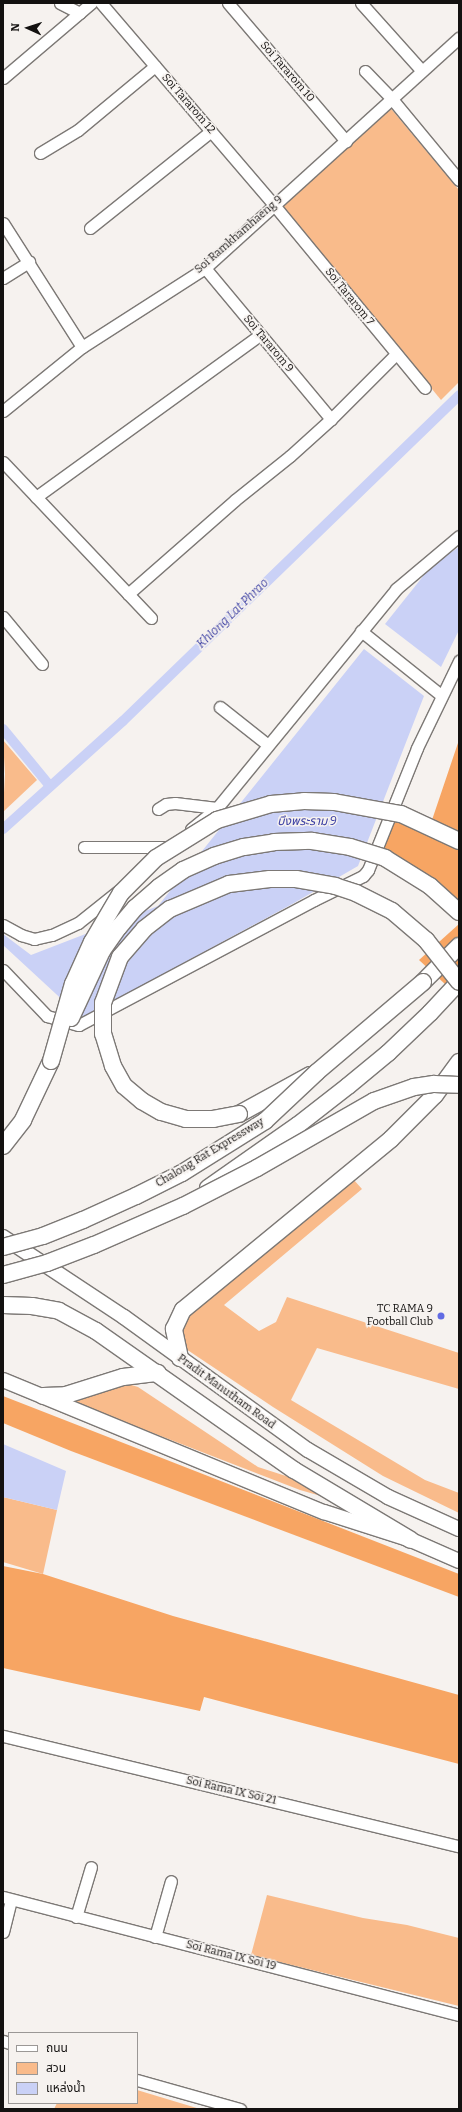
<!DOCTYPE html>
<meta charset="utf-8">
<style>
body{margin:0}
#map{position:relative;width:462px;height:2112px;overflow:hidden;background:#f6f2ef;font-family:Bitter,"Noto Sans Thai",serif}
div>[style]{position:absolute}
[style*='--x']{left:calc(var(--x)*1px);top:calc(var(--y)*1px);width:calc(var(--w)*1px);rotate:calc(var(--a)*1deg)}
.green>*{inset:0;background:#f9bb8b}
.forest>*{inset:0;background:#f7a563}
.water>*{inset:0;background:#cad1f6}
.canal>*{height:10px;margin:-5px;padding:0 5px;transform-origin:5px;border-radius:5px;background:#cad1f6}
.roads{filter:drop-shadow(1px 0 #7c7875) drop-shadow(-1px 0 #7c7875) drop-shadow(0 1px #7c7875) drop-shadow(0 -1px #7c7875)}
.minor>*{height:11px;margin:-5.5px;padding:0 5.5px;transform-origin:5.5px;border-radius:5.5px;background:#fff}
.major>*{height:14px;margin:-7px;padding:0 7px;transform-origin:7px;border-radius:7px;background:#fff}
.highway>*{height:16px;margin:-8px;padding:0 8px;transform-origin:8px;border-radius:8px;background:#fff}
.bridges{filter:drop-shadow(1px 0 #7c7875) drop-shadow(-1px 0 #7c7875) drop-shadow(0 1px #7c7875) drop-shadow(0 -1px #7c7875)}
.highway-bridge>*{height:16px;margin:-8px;padding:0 8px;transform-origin:8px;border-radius:8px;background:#fff}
.dots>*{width:11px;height:11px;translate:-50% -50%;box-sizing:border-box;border:2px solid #f6f2ef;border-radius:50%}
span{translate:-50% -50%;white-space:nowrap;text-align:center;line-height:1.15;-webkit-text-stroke:3px #f6f2ef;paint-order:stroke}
.street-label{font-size:11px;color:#131110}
.poi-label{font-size:11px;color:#131110}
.right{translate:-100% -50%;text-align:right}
.water-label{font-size:12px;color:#3c40a4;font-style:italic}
.frame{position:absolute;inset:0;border:4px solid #131110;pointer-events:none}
.legend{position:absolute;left:8px;top:2032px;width:130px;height:72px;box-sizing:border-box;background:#f6f2ef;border:1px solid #9b9896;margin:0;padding:5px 7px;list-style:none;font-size:12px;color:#131110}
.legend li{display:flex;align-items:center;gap:8px;height:20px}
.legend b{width:20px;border:1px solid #9b9896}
.north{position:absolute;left:8px;top:8px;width:40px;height:40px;-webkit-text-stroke:3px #f6f2ef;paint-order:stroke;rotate:273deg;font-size:11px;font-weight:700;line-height:16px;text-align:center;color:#131110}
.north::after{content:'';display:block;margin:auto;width:14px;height:18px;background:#131110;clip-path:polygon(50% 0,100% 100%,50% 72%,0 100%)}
</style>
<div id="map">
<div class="green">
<i style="clip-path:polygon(388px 105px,459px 190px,459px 382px,441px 400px,283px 207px)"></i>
<i style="clip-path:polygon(3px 740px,37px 780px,3px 812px,5px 774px)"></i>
<i style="clip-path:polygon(353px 1179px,362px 1189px,224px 1305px,259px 1331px,276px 1322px,287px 1297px,459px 1353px,459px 1389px,317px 1348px,291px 1400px,425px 1480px,459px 1493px,459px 1513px,383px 1476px,273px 1407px,186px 1349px,182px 1337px,181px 1323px,190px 1310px)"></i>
<i style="clip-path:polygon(122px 1382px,138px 1387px,258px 1467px,289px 1477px,321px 1496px,300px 1490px,73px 1402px,108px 1385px)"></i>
<i style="clip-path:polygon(3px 1497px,57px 1510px,43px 1574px,3px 1562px)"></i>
<i style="clip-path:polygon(267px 1895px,363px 1918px,407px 1925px,459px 1938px,459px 2006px,251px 1955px)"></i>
<i style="clip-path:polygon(137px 2090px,200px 2109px,54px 2109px,57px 2103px,137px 2103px)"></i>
</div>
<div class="forest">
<i style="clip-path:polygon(459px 740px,459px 906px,379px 851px,398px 805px,432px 820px)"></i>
<i style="clip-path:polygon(459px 924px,459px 997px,419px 960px)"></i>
<i style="clip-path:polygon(3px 1396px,459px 1574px,459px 1597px,71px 1451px,3px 1423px)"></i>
<i style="clip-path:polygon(3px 1566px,43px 1574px,173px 1616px,459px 1695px,459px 1764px,204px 1697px,200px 1711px,3px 1668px)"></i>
</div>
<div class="water">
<i style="clip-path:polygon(459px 547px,459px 630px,441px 667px,385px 624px,432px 565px)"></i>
<i style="clip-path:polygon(364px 649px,424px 696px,358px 866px,294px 903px,82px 1018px,3px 945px,3px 934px,31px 955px,158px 906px)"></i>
<i style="clip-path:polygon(3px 1444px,66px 1471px,57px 1510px,3px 1497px)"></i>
</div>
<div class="canal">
<i style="--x:3;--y:729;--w:74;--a:50.5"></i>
<i style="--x:3;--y:829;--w:161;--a:-42"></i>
<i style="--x:123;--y:721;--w:468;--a:-44.1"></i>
</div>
<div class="roads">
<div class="minor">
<i style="--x:60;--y:3;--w:22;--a:27"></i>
<i style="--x:101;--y:3;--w:266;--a:49.4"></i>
<i style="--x:274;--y:205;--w:237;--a:50.5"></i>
<i style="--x:228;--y:3;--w:182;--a:49.5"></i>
<i style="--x:361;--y:3;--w:91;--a:48.1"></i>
<i style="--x:365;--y:71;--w:39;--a:46"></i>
<i style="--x:392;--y:99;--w:105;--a:50.4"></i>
<i style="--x:3;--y:78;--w:116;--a:-40.4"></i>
<i style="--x:40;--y:153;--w:44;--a:-31.2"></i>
<i style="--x:78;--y:130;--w:100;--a:-39.7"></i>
<i style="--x:3;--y:223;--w:147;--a:57.5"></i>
<i style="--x:90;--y:228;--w:155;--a:-38.7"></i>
<i style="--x:205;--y:268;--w:197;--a:50.2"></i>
<i style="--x:3;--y:278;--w:31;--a:-32"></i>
<i style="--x:3;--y:411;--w:102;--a:-39"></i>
<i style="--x:82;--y:347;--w:146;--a:-32.7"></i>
<i style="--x:205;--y:268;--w:343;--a:-42.2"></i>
<i style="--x:3;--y:462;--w:215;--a:46.5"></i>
<i style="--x:36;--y:497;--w:276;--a:-35.9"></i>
<i style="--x:128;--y:594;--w:142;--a:-41.3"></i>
<i style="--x:235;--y:500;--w:70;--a:-38.7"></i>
<i style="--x:290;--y:456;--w:55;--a:-42.1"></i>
<i style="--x:331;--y:419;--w:92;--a:-45"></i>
<i style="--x:3;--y:617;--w:61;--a:50.3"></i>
<i style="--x:361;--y:631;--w:102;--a:38.7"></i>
<i style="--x:220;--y:707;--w:61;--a:38.4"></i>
<i style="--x:158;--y:809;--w:9;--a:-32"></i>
<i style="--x:166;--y:804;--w:9;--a:-6"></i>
<i style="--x:175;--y:803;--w:42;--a:6.8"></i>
<i style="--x:191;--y:829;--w:33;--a:-39"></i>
<i style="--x:217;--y:808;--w:283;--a:-50.7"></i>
<i style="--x:396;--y:589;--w:82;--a:-40.1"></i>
<i style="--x:84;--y:847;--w:83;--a:0"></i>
<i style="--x:3;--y:925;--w:21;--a:29"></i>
<i style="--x:21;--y:935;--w:14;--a:17"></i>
<i style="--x:34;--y:939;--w:18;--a:-13"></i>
<i style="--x:52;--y:935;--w:29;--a:-25"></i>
<i style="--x:78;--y:923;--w:50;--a:-38.5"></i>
<i style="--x:3;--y:970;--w:64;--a:46.3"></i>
<i style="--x:47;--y:1016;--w:33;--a:16"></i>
<i style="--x:79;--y:1025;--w:266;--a:-28"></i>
<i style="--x:314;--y:900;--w:55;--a:-26.1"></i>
<i style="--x:363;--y:876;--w:8;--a:-50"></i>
<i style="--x:368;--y:870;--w:131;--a:-68.1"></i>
<i style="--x:417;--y:748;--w:97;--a:-64.2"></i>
<i style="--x:3;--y:1736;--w:469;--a:13.6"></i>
<i style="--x:3;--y:1897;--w:471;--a:14.5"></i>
<i style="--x:76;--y:1917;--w:52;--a:-73.3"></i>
<i style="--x:3;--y:1932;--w:33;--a:-76"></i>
<i style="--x:155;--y:1937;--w:58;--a:-74.1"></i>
<i style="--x:3;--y:2041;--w:6;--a:18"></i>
<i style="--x:137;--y:2080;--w:107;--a:15.7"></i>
</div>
<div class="major">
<i style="--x:3;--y:1237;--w:145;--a:33.5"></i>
<i style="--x:124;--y:1317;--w:227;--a:35.9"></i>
<i style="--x:308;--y:1450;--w:93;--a:30.4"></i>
<i style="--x:388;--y:1497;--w:78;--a:24.3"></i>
<i style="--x:3;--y:1380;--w:347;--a:22.4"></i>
<i style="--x:324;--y:1512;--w:91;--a:17.8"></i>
<i style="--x:411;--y:1540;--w:52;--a:23.6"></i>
</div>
<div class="highway">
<i style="--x:423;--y:982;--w:51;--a:-45"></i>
<i style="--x:239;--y:1114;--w:81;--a:-28.8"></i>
<i style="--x:3;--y:1146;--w:33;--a:-52"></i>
<i style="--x:23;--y:1120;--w:65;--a:-64.6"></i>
<i style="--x:208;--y:1188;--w:110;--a:-35"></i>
<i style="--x:298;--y:1125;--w:63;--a:-38"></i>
<i style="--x:348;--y:1086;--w:52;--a:-39.5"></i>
<i style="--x:388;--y:1053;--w:58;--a:-43.6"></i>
<i style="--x:430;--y:1013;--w:42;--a:-46.9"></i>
<i style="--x:3;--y:1305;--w:29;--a:2"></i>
<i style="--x:32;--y:1306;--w:27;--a:10"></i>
<i style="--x:59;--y:1311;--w:42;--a:28.4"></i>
<i style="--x:96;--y:1331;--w:242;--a:35.1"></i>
<i style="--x:294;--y:1470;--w:136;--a:30.9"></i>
<i style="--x:180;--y:1358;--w:30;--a:-102"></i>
<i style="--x:174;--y:1329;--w:21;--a:-65"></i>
<i style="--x:183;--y:1310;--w:269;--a:-39.4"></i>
<i style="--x:391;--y:1139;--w:62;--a:-45"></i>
<i style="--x:435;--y:1095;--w:41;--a:-54"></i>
<i style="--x:43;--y:1396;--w:23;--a:-2"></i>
<i style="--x:66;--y:1395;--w:60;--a:-17.5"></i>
<i style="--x:123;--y:1377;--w:35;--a:-7"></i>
</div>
</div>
<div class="bridges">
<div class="highway-bridge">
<i style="--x:71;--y:1018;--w:74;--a:-65.2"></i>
<i style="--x:102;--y:951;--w:29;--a:-55"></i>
<i style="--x:119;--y:927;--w:25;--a:-50"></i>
<i style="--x:135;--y:908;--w:32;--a:-41"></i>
<i style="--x:159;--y:887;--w:29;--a:-35"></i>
<i style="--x:183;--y:870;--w:34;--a:-24"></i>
<i style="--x:214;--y:856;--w:31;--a:-17"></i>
<i style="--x:244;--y:847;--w:30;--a:-9"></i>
<i style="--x:274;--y:842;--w:38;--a:-2"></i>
<i style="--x:312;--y:841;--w:38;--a:9"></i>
<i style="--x:350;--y:847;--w:37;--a:17"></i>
<i style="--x:385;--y:858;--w:53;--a:31.9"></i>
<i style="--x:430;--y:886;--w:39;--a:42"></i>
<i style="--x:51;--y:1061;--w:80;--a:-74.1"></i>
<i style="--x:73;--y:984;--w:46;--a:-65.7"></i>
<i style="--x:92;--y:942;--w:57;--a:-59.4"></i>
<i style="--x:121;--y:893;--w:49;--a:-45"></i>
<i style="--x:156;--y:858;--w:72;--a:-31.9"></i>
<i style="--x:217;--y:820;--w:56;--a:-16.5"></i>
<i style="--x:271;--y:804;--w:33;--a:-5"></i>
<i style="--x:304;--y:801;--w:30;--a:2"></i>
<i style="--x:334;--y:802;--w:68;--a:10.2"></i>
<i style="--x:401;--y:814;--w:64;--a:25"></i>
<i style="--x:239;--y:1114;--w:26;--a:169"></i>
<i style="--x:213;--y:1119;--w:27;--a:180"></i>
<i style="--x:186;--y:1119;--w:26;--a:-164"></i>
<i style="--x:161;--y:1112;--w:22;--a:-150"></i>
<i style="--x:142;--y:1101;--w:23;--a:-140"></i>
<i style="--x:124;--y:1086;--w:23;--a:-119"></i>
<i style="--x:113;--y:1066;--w:34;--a:-107"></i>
<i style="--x:103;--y:1034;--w:31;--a:-90"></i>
<i style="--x:103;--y:1003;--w:49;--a:-69.7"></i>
<i style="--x:120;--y:957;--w:37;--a:-49"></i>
<i style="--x:144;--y:929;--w:33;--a:-38"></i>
<i style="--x:170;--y:909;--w:64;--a:-23"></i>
<i style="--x:229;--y:884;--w:41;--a:-7"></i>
<i style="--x:270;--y:879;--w:26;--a:0"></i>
<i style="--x:296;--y:879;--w:40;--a:10"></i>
<i style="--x:335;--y:886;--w:22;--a:18"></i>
<i style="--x:356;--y:893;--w:40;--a:26.6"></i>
<i style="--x:392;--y:911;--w:45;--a:40.5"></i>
<i style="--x:426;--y:940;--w:53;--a:51.8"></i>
<i style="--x:3;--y:1247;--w:41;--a:-15.4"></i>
<i style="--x:43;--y:1236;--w:43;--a:-21.8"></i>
<i style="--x:83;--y:1220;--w:58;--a:-24.4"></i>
<i style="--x:136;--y:1196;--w:51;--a:-26.6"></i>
<i style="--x:182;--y:1173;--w:98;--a:-32.1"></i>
<i style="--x:265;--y:1121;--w:71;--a:-43.3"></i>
<i style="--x:317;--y:1072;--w:139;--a:-40.3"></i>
<i style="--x:3;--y:1275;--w:46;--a:-15.3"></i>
<i style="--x:47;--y:1263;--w:50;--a:-21"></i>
<i style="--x:94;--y:1245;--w:97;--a:-23.7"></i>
<i style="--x:183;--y:1206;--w:83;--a:-27.2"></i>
<i style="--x:257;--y:1168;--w:135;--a:-29.8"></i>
<i style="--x:374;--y:1101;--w:42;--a:-19.3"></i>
<i style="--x:414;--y:1087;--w:20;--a:-9"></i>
<i style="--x:434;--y:1084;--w:25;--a:2"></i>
</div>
</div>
<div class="dots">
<i style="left:441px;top:1316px;background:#616be3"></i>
</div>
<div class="street-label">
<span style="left:287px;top:72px;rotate:49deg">Soi Tararom 10</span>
<span style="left:188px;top:104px;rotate:49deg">Soi Tararom 12</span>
<span style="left:239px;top:235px;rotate:-41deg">Soi Ramkhamhaeng 9</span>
<span style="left:349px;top:297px;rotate:51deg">Soi Tararom 7</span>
<span style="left:268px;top:344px;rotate:50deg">Soi Tararom 9</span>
<span style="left:210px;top:1153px;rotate:-31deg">Chalong Rat Expressway</span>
<span style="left:226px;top:1392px;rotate:36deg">Pradit Manutham Road</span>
<span style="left:231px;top:1791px;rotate:13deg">Soi Rama IX Soi 21</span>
<span style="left:231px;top:1956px;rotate:14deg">Soi Rama IX Soi 19</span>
</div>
<div class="poi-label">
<span class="right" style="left:433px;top:1316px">TC RAMA 9<br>Football Club</span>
</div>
<div class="water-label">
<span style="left:233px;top:614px;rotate:-44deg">Khlong Lat Phrao</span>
<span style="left:307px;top:822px">บึงพระราม 9</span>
</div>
<div class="frame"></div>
<ul class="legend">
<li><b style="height:5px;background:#fff"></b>ถนน</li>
<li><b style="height:11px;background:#f9bb8b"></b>สวน</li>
<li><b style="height:11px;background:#cad1f6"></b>แหล่งน้ำ</li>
</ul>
<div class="north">N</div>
</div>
